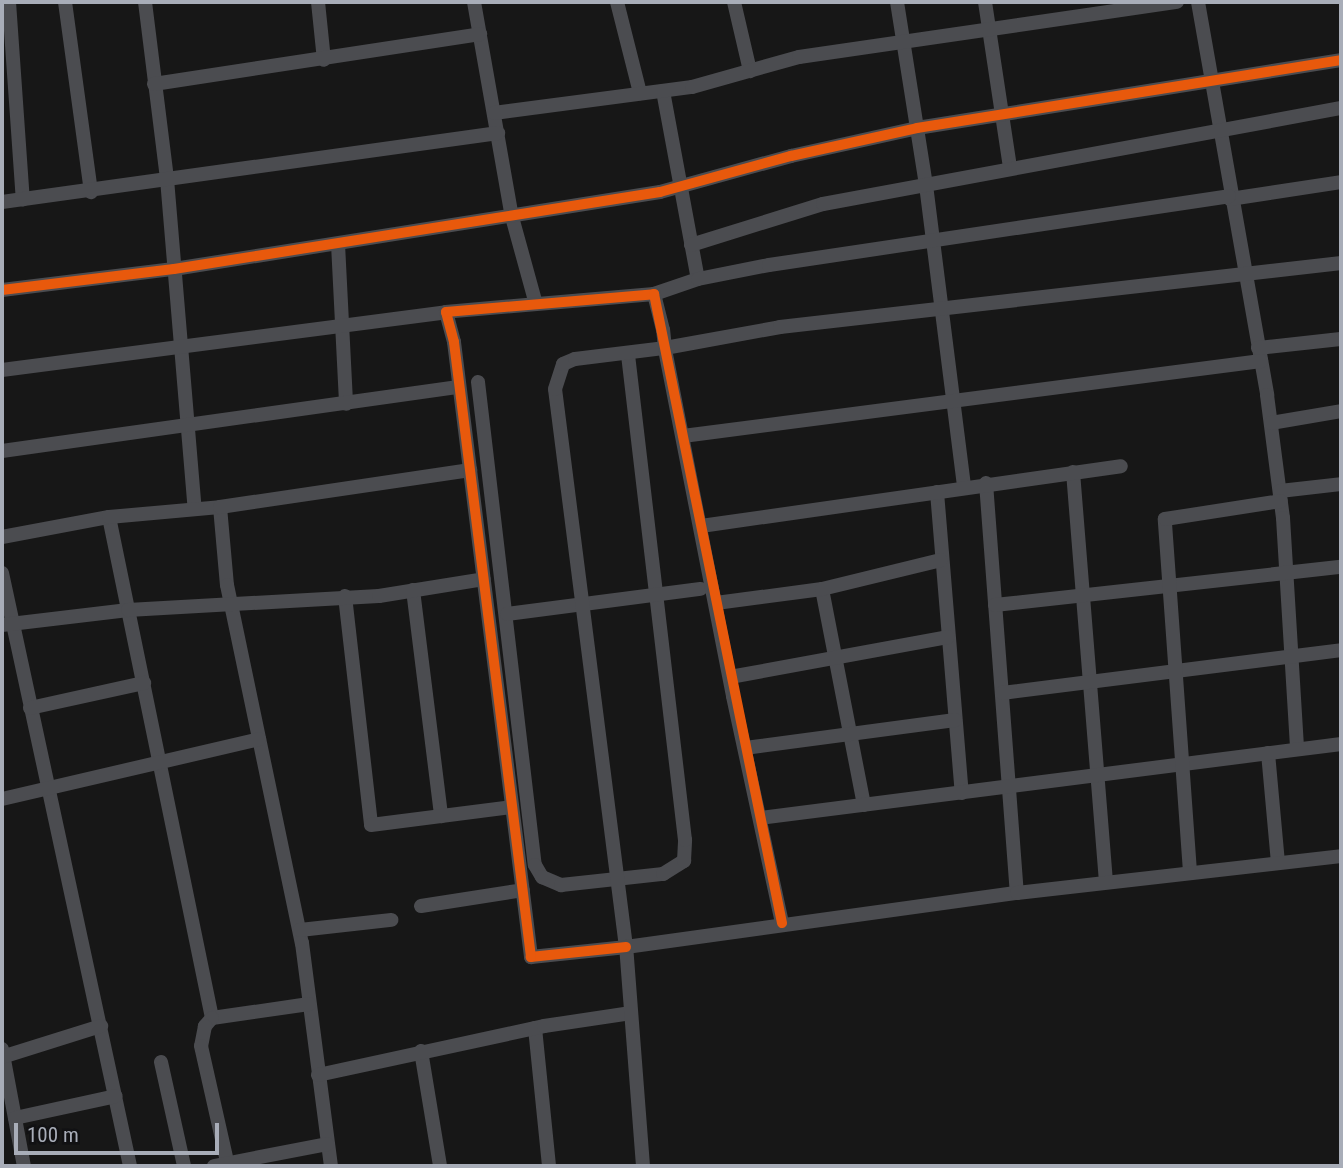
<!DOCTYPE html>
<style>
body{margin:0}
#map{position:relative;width:1343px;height:1168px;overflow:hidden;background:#171717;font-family:"Roboto Condensed",sans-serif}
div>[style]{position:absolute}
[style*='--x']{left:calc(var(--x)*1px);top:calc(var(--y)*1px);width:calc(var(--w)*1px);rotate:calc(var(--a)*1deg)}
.minor>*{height:14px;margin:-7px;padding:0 7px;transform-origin:7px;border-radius:7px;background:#4b4c50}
.cycleway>*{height:10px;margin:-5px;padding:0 5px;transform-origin:5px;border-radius:5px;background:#e8590c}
span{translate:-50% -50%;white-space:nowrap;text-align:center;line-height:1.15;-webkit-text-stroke:7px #111113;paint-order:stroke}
.frame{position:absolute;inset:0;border:4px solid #a8adb8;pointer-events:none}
.scale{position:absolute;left:14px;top:1123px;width:205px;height:32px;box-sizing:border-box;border:4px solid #a8adb8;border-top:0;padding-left:9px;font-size:21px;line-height:24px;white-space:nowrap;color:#a8adb8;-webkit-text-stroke:5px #111113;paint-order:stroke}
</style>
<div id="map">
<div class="minor">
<i style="--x:9;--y:2;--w:198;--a:86"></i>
<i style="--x:65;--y:2;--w:192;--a:82.2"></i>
<i style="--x:145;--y:2;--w:178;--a:82.9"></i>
<i style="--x:167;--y:179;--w:331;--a:85.2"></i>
<i style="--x:318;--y:2;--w:58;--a:84.1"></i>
<i style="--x:474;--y:2;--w:218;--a:80"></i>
<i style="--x:512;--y:217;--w:90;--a:74.6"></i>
<i style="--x:617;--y:2;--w:94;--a:75.8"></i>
<i style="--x:734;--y:2;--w:71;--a:76.9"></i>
<i style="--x:897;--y:2;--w:185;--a:81"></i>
<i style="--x:926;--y:185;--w:304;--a:82.8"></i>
<i style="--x:985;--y:2;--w:168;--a:81.4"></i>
<i style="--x:1198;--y:2;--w:399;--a:80"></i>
<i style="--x:1267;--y:395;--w:124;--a:82.6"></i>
<i style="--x:1283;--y:518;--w:231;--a:86.5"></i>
<i style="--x:154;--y:84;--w:330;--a:-8.7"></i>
<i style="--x:663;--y:91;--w:191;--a:79.5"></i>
<i style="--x:494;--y:113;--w:200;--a:-7.5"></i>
<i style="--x:692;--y:87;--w:111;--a:-15.7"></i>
<i style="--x:799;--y:57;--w:382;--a:-8.3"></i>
<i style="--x:1230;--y:199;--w:112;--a:-8.7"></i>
<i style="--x:2;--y:202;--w:501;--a:-7.92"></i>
<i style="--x:338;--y:244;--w:160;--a:87.1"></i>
<i style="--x:691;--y:245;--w:138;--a:-17.3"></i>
<i style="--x:823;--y:204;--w:527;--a:-10.5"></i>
<i style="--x:2;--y:290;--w:173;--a:-7"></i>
<i style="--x:174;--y:269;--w:492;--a:-9"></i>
<i style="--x:660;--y:192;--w:136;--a:-15.4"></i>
<i style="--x:791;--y:156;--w:129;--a:-12.5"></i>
<i style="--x:917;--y:128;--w:429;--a:-9.1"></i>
<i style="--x:654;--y:294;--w:46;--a:-18.8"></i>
<i style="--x:698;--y:279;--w:72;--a:-11.2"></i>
<i style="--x:769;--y:265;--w:465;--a:-8.5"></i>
<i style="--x:1258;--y:348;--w:83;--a:-6.2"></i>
<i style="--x:2;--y:370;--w:448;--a:-7.4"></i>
<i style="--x:478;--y:382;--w:486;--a:83.3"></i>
<i style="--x:535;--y:865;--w:14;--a:60"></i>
<i style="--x:542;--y:877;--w:21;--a:23"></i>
<i style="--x:561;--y:885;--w:103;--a:-6.2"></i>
<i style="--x:663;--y:874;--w:25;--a:-32"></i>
<i style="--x:684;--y:861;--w:21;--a:-87"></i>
<i style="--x:685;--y:840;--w:490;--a:-96.7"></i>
<i style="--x:1271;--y:423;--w:71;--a:-9.7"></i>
<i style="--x:683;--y:436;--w:583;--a:-7.39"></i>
<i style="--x:2;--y:451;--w:461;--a:-8"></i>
<i style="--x:1073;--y:472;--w:411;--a:85.4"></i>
<i style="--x:986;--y:483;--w:411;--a:85.7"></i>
<i style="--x:1280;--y:491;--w:61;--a:-6.5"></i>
<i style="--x:937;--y:492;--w:302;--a:85.3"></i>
<i style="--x:220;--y:507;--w:78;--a:84.9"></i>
<i style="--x:227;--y:585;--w:366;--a:78.2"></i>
<i style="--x:302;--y:943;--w:225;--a:82.6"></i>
<i style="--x:109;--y:517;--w:511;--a:78.38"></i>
<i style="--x:212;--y:1018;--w:98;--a:-8.2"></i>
<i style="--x:701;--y:526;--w:424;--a:-8.1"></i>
<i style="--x:2;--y:537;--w:109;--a:-10.6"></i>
<i style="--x:109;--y:517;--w:111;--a:-5.1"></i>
<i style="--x:220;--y:507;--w:253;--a:-8.4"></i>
<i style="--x:2;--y:573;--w:607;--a:77.82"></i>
<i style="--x:822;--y:589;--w:220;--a:79"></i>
<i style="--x:413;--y:590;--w:228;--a:82.9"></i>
<i style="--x:345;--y:596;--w:230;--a:83.5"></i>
<i style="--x:371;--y:825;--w:142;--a:-7.3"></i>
<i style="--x:716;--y:603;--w:107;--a:-7.5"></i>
<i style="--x:822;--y:589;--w:122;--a:-13.7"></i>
<i style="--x:995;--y:605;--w:348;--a:-6.3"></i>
<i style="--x:507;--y:614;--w:195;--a:-7.4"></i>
<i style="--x:2;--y:625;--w:127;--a:-6.8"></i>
<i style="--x:128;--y:610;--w:251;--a:-3.2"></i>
<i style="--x:379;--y:596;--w:106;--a:-9.2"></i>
<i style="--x:730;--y:677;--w:221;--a:-10.4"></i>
<i style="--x:1002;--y:693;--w:342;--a:-7.2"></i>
<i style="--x:30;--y:708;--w:117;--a:-12.4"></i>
<i style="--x:745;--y:748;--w:212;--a:-7.6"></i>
<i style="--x:1268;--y:753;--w:109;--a:84.8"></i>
<i style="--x:2;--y:799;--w:264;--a:-13.1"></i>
<i style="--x:760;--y:818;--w:586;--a:-7.26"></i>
<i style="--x:1190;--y:872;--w:354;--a:-94.1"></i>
<i style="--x:1165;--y:519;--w:117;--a:-8.8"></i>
<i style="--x:421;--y:906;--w:103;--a:-8.9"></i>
<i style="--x:782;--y:923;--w:232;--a:-102.2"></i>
<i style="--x:733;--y:696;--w:355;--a:-101.1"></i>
<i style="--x:665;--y:348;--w:18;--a:-96"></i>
<i style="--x:663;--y:330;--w:37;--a:-104"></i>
<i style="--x:654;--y:294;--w:209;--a:175.1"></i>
<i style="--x:446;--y:312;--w:31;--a:75"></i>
<i style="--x:454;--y:342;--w:620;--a:82.86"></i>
<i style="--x:531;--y:957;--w:96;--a:-6"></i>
<i style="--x:626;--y:947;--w:562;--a:-97.25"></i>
<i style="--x:555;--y:389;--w:26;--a:-72"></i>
<i style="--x:563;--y:364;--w:13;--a:-23"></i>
<i style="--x:575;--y:359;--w:91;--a:-7"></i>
<i style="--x:665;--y:348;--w:117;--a:-10.3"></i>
<i style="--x:780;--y:327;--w:565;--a:-6.51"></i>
<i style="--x:300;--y:930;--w:92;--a:-6.3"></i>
<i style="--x:212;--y:1018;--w:11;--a:131"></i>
<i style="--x:205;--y:1026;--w:20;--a:101"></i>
<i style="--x:201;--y:1046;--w:123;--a:77.3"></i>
<i style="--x:535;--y:1028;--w:139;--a:84.2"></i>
<i style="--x:2;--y:1049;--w:119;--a:79.4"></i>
<i style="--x:421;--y:1051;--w:117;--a:80.6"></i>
<i style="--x:2;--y:1057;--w:104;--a:-17.4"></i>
<i style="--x:161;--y:1062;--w:107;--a:77.5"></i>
<i style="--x:318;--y:1075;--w:231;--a:-12.2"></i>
<i style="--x:544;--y:1026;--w:88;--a:-8.5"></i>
<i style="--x:15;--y:1118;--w:103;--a:-12.3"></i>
<i style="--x:214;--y:1166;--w:115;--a:-11"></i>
<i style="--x:643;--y:1166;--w:220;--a:-94.4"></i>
<i style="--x:626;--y:947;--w:395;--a:-7.9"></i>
<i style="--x:1017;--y:893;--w:326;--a:-6.5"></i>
</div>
<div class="cycleway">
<i style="--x:2;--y:290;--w:173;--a:-7"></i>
<i style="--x:174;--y:269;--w:492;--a:-9"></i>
<i style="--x:660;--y:192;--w:136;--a:-15.4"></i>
<i style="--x:791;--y:156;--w:129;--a:-12.5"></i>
<i style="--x:917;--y:128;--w:429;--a:-9.1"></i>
<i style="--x:626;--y:947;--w:96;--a:174"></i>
<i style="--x:531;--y:957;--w:620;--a:-97.14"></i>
<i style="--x:454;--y:342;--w:31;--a:-105"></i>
<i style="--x:446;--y:312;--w:209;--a:-4.9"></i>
<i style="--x:654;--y:294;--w:642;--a:78.5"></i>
</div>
<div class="frame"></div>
<div class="scale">100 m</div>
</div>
